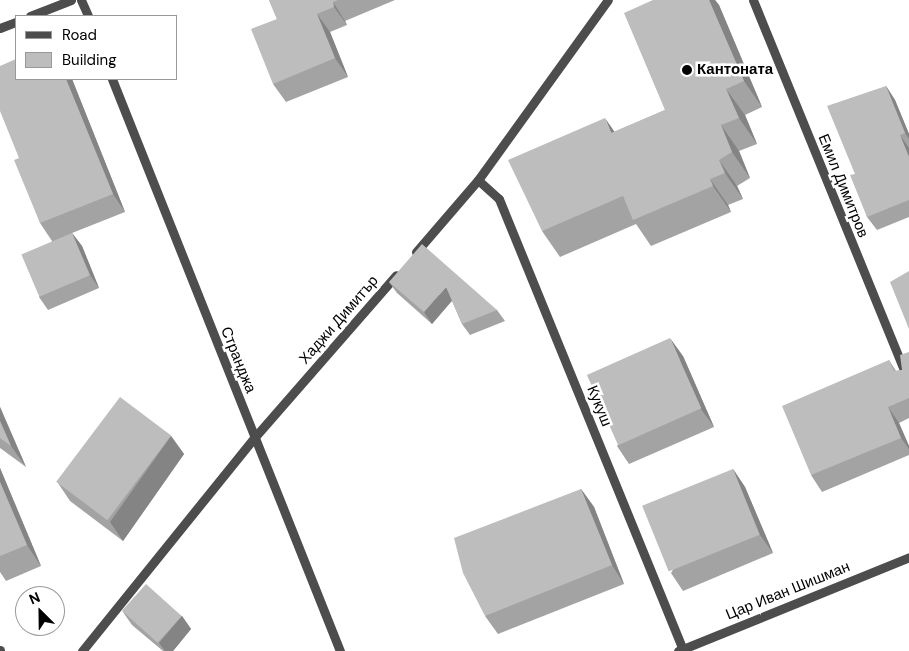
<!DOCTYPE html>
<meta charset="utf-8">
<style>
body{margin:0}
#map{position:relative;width:909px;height:651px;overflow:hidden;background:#fff;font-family:"DM Sans",sans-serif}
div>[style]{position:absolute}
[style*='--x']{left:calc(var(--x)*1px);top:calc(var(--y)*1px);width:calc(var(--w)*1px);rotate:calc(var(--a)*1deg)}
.minor>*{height:9px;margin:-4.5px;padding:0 4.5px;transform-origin:4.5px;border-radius:4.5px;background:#4d4d4d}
.wall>*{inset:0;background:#a3a3a3}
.shaded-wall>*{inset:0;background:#848484}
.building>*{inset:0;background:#bdbdbd;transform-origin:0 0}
.dots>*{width:14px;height:14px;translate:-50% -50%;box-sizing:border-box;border:2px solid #fff;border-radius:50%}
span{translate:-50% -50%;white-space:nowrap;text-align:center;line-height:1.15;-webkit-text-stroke:5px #fff;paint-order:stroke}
.poi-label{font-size:15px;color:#000;font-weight:700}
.left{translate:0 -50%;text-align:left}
.street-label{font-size:15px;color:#000}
.legend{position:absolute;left:15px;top:15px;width:162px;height:65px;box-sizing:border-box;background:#fff;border:1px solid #999;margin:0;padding:6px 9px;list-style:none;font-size:15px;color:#000}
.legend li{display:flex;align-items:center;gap:10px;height:25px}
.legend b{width:25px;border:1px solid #999}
.north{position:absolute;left:15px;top:586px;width:50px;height:50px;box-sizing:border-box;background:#fff;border:1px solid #999;border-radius:50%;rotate:337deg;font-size:14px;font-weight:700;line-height:20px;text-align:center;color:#000}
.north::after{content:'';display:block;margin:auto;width:18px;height:22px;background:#000;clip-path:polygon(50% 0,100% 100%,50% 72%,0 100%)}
</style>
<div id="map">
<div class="minor">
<i style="--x:81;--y:0;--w:17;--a:66"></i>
<i style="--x:753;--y:0;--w:413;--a:67.8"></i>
<i style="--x:30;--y:16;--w:44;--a:-21.3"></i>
<i style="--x:0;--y:28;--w:17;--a:-21"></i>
<i style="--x:112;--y:79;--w:616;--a:68.27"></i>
<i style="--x:478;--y:180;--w:28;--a:42"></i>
<i style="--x:499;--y:199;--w:486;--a:67.8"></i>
<i style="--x:416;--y:252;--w:95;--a:-49.3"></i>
<i style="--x:478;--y:180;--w:222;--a:-54.2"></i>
<i style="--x:0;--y:650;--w:1;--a:90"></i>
<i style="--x:82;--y:651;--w:274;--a:-51.1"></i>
<i style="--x:254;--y:438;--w:216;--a:-48.9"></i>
<i style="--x:678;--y:651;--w:249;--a:-22.1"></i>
</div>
<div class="wall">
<i style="clip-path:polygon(269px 0,395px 0,345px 21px,347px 25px,330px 32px,348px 77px,286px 102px,273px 84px,277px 19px)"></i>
<i style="clip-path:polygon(653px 0,715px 0,719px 5px,762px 107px,745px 115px,757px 144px,739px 151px,750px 178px,737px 186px,743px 199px,728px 205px,731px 212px,651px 246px,636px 224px,560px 257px,542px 231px,614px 132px,665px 110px)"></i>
<i style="clip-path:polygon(16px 79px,72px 79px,125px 212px,72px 233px,82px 246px,99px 288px,48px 310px,39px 297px,52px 241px,40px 223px,19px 158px)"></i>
<i style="clip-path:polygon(886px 86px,895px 100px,909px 134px,909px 217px,877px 230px,867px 217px,855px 174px)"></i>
<i style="clip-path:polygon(389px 282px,497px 310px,505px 321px,470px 335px,462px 324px,452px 301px,432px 324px,397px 293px)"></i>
<i style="clip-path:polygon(909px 352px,909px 418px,899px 423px,909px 446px,909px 455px,822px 492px,811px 475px,889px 360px,896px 371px,902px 370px)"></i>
<i style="clip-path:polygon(683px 356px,714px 427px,629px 464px,617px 446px)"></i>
<i style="clip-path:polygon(0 407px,26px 467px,0 448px)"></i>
<i style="clip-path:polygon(171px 436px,184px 454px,123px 541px,70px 501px,58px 483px)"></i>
<i style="clip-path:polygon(0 468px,41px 566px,6px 581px,0 572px)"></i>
<i style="clip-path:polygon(733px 469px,745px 487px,773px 553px,683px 591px,671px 573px)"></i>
<i style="clip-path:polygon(581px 489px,594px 507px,624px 584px,498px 634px,485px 616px)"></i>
<i style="clip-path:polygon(123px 612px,182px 616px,191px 629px,173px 651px,163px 651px,132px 625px)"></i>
</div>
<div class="shaded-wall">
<i style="clip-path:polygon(709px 0,715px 0,719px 5px,762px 107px,744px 81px)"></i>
<i style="clip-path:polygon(333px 2px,345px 21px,347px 25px,334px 7px)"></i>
<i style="clip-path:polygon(317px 14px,330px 32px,348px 77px,335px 58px)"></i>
<i style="clip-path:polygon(66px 79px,72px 79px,125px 212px,113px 194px)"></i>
<i style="clip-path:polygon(886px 86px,895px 100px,909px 134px,909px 139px,905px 133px)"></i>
<i style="clip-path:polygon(726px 89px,745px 115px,757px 144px,739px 118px)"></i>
<i style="clip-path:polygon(605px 118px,623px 144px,611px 133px)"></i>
<i style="clip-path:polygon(721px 125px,739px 151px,750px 178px,732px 152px)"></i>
<i style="clip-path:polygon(900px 135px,909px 148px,909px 157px)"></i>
<i style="clip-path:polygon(719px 160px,737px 186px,743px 199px,725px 173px)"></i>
<i style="clip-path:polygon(710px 179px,728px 205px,731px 212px,713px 186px)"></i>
<i style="clip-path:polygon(72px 233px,82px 246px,99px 288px,90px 275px)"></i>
<i style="clip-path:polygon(446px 287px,454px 298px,432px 324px,424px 312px)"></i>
<i style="clip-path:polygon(670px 338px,683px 356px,714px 427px,701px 409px)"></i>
<i style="clip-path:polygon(0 407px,26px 467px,11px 446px,0 421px)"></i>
<i style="clip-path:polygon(888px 407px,899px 423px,909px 446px,909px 449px,901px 438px)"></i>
<i style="clip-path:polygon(171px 436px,184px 454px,123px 541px,110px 522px)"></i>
<i style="clip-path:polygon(0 468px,41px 566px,27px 545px,0 482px)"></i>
<i style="clip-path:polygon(733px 469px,745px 487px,773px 553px,760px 535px)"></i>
<i style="clip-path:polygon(581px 489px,594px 507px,624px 584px,612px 565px)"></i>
<i style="clip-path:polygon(182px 616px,191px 629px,173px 651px,165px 651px,159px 643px)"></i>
</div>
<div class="building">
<i style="clip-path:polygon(269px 0,338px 0,333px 2px,334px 7px,317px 14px,335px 58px,273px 84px,251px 29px,277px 19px)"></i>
<i style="clip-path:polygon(653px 0,709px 0,744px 81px,726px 89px,739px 118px,721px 125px,732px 152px,719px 160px,725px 173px,710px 179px,713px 186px,633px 220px,623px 196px,542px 231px,508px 160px,605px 118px,611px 133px,665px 110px,624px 13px)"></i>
<i style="clip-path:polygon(16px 59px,16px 79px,66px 79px,113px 194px,40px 223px,14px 160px,19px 158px,0 111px,0 66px)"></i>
<i style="clip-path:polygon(886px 86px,905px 133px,900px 135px,909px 157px,909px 200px,867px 217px,850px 175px,855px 174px,827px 106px)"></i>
<i style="left:72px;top:233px;width:46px;height:55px;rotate:67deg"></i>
<i style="clip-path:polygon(422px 244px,497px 310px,462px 324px,446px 287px,424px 312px,389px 282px)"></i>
<i style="clip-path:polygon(909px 271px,909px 329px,890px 282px)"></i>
<i style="left:670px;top:338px;width:77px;height:91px;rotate:66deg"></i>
<i style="clip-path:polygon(909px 352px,909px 398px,888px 407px,901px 438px,811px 475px,782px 406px,889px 360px,894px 371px,902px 370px,900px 355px)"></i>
<i style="left:120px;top:397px;width:64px;height:106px;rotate:37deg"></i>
<i style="clip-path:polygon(0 421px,11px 446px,0 438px)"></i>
<i style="left:733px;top:469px;width:71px;height:98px;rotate:68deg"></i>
<i style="clip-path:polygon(0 482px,27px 545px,0 556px)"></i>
<i style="clip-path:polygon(581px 489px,612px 565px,485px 616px,463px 573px,454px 538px)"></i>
<i style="left:146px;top:584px;width:48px;height:36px;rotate:42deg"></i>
</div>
<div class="dots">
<i style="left:687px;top:70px;background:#000"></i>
</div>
<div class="poi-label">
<span class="left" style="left:697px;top:70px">Кантоната</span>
</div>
<div class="street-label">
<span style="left:843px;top:186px;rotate:68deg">Емил Димитров</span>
<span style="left:339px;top:320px;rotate:-49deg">Хаджи Димитър</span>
<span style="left:238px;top:360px;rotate:68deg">Странджа</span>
<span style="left:599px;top:406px;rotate:68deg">Кукуш</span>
<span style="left:788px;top:591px;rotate:-22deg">Цар Иван Шишман</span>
</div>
<ul class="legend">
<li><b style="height:6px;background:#4d4d4d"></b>Road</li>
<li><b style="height:14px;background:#bdbdbd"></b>Building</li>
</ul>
<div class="north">N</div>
</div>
